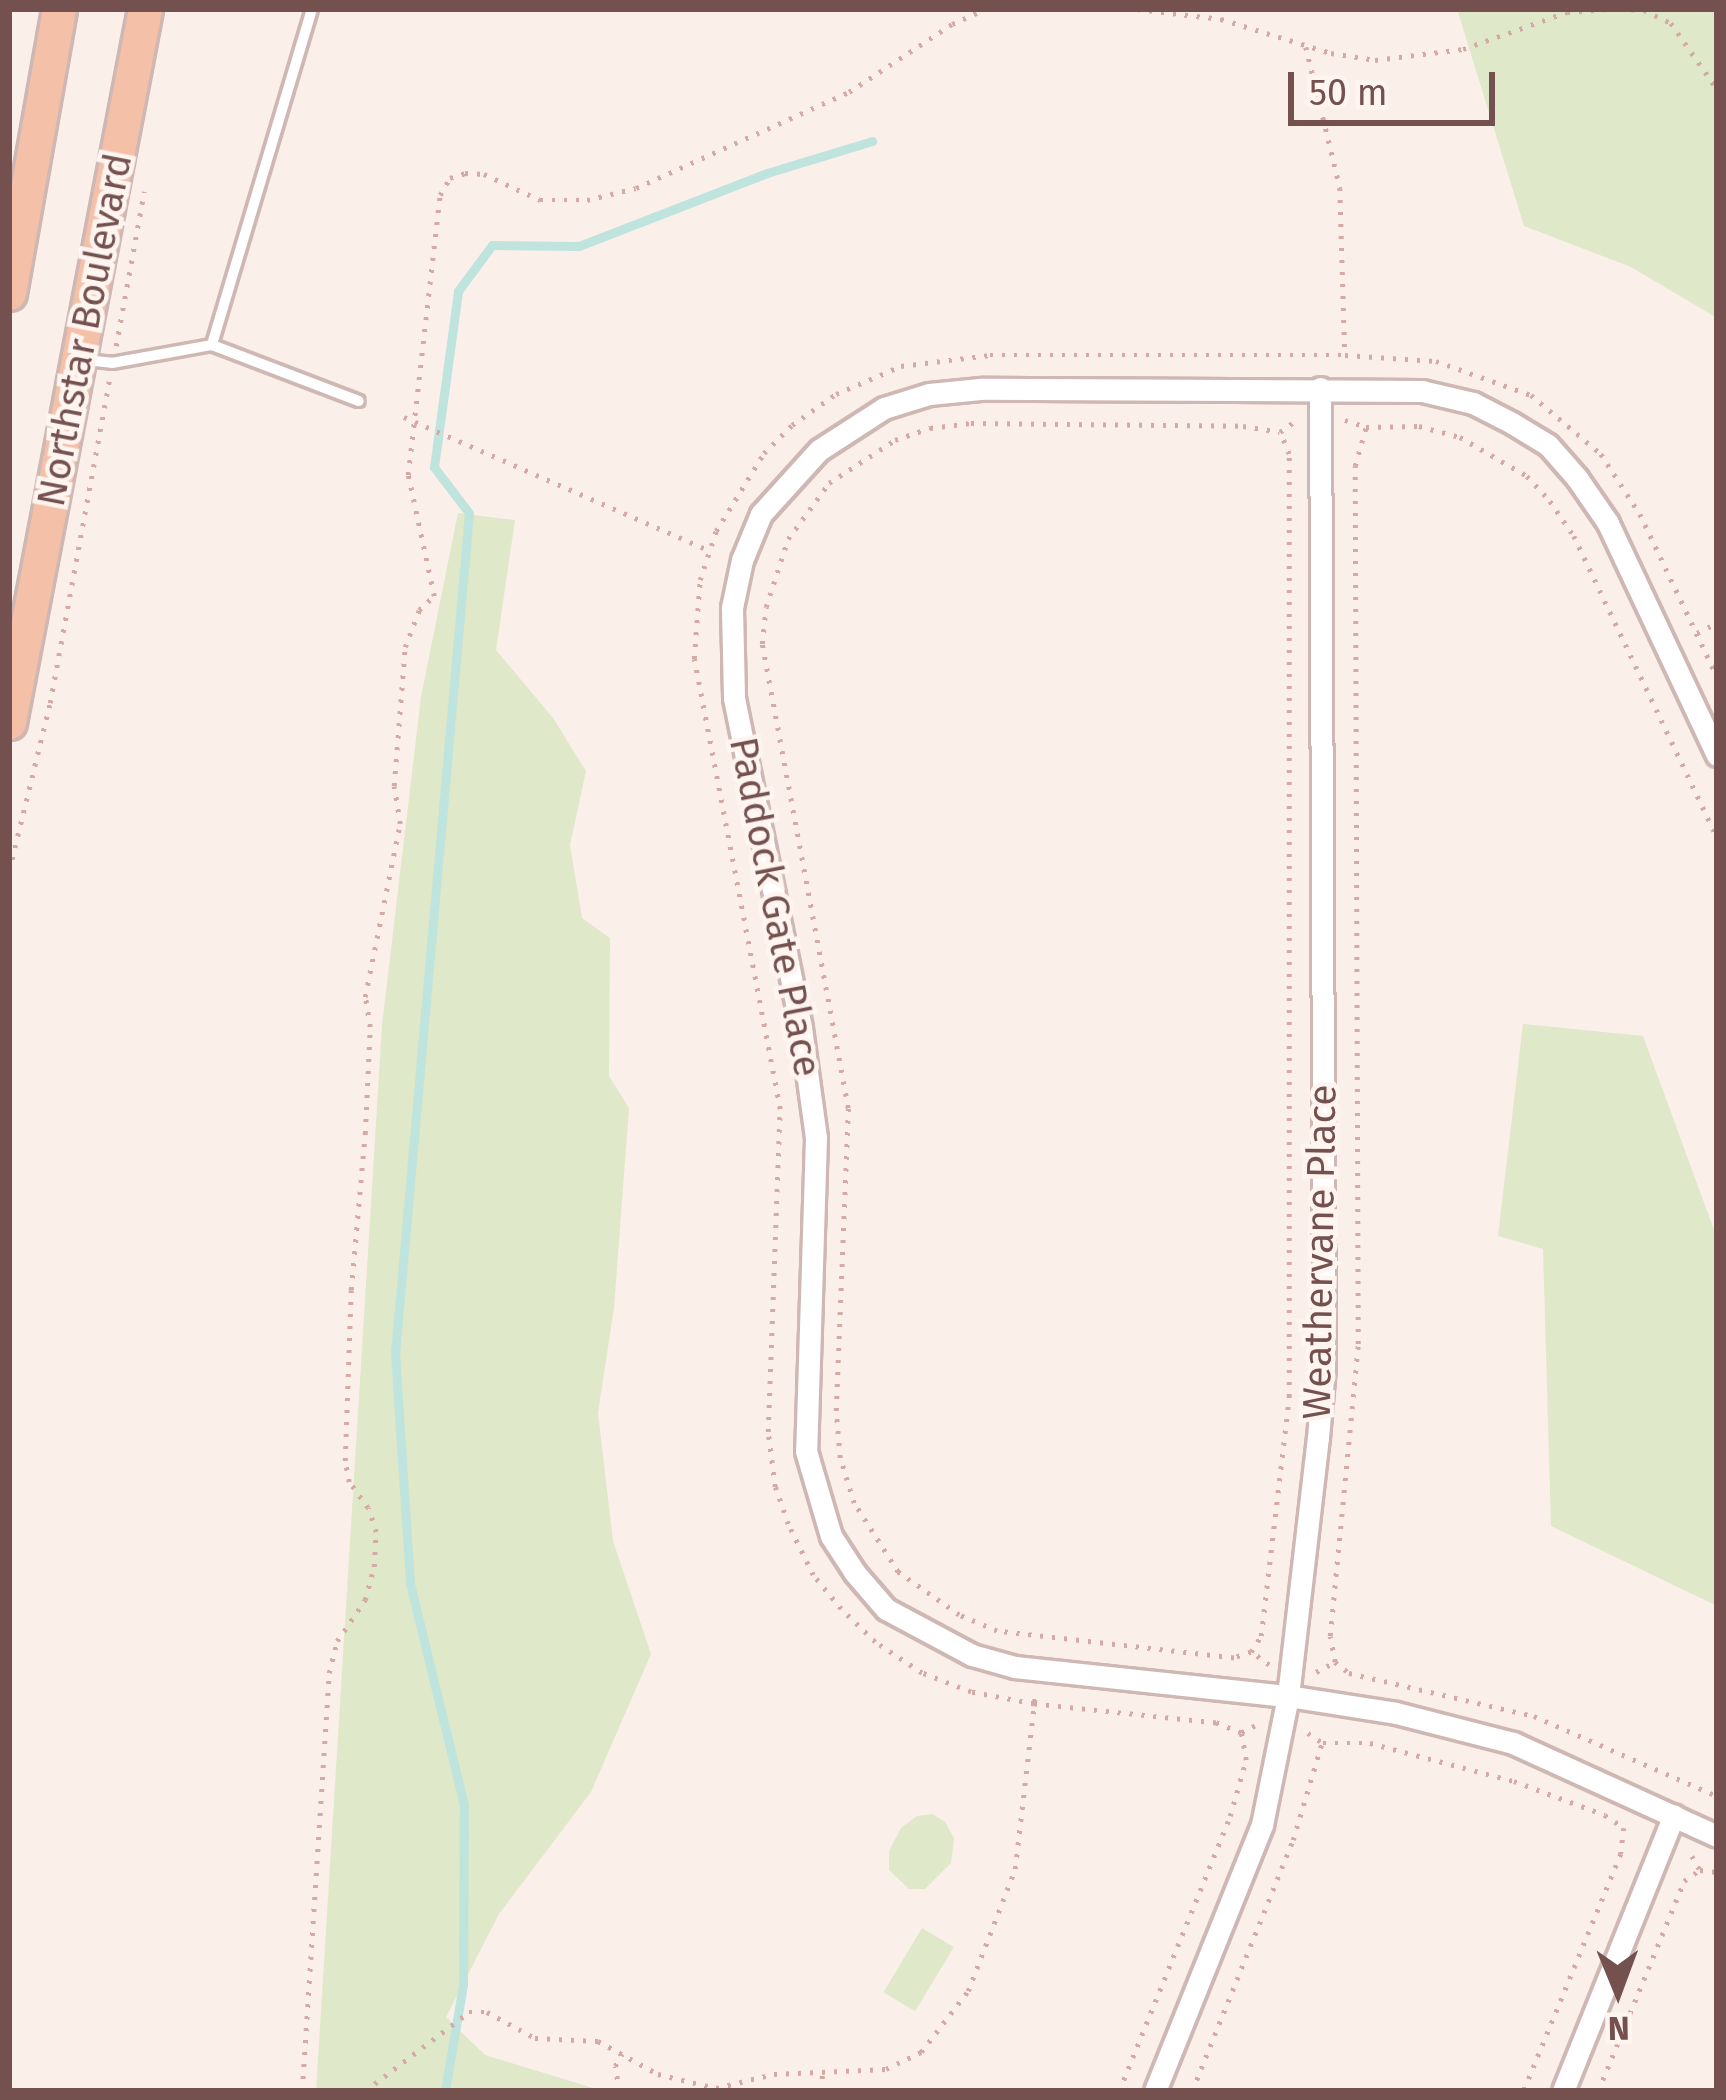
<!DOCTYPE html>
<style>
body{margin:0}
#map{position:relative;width:1726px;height:2100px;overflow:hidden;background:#fbefea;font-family:"Fira Sans",sans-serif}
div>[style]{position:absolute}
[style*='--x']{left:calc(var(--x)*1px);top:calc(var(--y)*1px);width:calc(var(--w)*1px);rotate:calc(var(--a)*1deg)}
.green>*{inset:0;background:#dfe8c9;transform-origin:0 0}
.stream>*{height:9px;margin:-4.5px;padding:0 4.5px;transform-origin:4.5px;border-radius:4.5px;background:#bfe4de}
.path>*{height:4.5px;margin-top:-2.25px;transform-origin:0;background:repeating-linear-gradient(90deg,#d4aaa6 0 3px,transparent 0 12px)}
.roads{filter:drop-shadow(3px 0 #cfb7b3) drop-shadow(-3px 0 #cfb7b3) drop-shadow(0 3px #cfb7b3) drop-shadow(0 -3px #cfb7b3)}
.lane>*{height:10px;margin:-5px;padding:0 5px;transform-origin:5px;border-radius:5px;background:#fff}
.street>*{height:21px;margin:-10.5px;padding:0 10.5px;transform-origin:10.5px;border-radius:10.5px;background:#fff}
.primary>*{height:33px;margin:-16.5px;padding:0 16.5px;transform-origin:16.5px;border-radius:16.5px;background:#f4c1a8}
span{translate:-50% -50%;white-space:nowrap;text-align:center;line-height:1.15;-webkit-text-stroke:9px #fef4f0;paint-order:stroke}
.street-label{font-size:39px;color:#74514f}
.frame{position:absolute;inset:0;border:12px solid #74514f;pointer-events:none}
.north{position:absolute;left:1558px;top:1932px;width:120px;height:120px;-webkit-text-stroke:9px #fef4f0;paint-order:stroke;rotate:179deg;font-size:33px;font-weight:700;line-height:48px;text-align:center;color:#74514f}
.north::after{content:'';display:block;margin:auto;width:42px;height:54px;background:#74514f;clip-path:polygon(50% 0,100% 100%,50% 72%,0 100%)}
.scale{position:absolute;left:1288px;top:72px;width:207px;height:54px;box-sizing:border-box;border:6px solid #74514f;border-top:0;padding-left:15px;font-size:36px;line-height:42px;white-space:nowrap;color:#74514f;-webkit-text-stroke:9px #fef4f0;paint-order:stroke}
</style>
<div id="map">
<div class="green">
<i style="clip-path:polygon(1457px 9px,1717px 9px,1717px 318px,1631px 267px,1524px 226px)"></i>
<i style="clip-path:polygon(458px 513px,515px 520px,496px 650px,553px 718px,586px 771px,570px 845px,582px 918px,610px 938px,609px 1076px,629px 1108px,614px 1308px,598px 1413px,613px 1541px,651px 1654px,591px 1792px,499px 1914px,446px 2017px,485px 2055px,603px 2091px,316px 2091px,382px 1025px,421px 697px)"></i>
<i style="clip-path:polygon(1523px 1024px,1643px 1036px,1717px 1238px,1717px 1606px,1551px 1526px,1543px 1249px,1498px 1236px)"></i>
<i style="clip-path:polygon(933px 1814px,945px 1822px,954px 1838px,951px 1863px,925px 1889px,909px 1889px,889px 1870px,889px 1851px,901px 1828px,917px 1816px)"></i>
<i style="left:922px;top:1928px;width:37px;height:75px;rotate:31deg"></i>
</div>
<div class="stream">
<i style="--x:445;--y:2091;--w:108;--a:-80.4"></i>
<i style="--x:463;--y:1985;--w:180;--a:-89.7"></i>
<i style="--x:464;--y:1805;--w:228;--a:-103.7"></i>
<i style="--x:410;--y:1584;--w:230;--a:-93.7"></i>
<i style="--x:395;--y:1354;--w:844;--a:-84.97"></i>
<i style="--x:469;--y:513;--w:58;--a:-127.3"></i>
<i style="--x:434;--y:467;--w:178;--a:-82.2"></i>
<i style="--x:458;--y:291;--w:57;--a:-53.5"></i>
<i style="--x:492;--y:245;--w:87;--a:0.7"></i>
<i style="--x:579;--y:246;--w:202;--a:-21.2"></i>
<i style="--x:767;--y:173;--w:110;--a:-16.9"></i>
</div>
<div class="path">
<i style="--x:1137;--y:9;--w:85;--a:6.8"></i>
<i style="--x:1221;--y:19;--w:115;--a:17.2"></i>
<i style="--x:1331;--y:53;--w:45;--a:9"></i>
<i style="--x:1375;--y:60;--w:89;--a:-7.1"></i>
<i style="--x:1463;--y:49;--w:110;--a:-19.6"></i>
<i style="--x:1567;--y:12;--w:41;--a:-4.2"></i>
<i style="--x:1619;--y:9;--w:25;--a:2"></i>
<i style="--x:1644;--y:10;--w:30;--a:26"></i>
<i style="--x:1671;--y:23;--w:80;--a:55.1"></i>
<i style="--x:1306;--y:47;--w:145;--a:76.4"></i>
<i style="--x:1340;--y:188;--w:167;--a:88.3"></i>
<i style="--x:116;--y:346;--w:157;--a:-79.7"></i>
<i style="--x:404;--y:417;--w:334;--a:23.6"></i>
<i style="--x:1345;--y:420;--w:22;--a:18"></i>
<i style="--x:1366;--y:427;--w:53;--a:-1.1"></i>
<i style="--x:1419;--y:426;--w:42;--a:15"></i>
<i style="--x:1460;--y:437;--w:78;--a:30.2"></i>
<i style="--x:1527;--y:476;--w:34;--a:47"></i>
<i style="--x:1550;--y:501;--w:42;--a:55.6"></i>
<i style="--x:1574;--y:536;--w:333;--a:64.6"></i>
<i style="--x:1697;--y:633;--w:22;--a:-27"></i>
<i style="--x:9;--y:871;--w:173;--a:-76.3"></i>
<i style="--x:50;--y:703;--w:327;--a:-79.6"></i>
<i style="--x:1251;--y:1652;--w:19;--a:-58"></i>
<i style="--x:1261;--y:1636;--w:241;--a:-83.3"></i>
<i style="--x:1289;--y:1397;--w:943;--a:-90"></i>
<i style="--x:1289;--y:454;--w:22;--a:-112"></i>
<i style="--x:1335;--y:1662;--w:26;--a:-101"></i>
<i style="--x:1330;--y:1636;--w:293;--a:-84.5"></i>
<i style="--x:1358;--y:1344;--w:878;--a:-90.2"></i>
<i style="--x:1355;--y:466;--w:41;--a:-74.2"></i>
<i style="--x:1269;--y:1665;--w:22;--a:-144"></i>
<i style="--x:1251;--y:1652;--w:18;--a:161"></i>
<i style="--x:1234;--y:1658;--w:239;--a:-173.5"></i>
<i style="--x:997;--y:1631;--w:41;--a:-157.2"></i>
<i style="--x:959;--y:1615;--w:75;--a:-144.8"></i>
<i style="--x:898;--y:1572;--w:82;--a:-122.5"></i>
<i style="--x:854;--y:1503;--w:47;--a:-107.3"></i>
<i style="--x:840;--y:1458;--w:47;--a:-94.9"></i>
<i style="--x:836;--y:1411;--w:303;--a:-87.7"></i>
<i style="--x:848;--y:1108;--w:472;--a:-100.5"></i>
<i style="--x:762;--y:644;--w:37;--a:-84"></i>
<i style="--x:766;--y:607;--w:71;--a:-72.1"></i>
<i style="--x:788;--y:539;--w:69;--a:-53.8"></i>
<i style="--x:829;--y:483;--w:79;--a:-33.1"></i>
<i style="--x:895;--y:440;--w:37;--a:-19"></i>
<i style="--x:930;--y:428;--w:41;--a:-7"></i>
<i style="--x:971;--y:423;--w:272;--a:0.6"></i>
<i style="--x:1243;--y:426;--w:37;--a:9"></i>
<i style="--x:1280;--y:432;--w:22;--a:-36"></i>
<i style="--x:1316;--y:1672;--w:21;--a:-28"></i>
<i style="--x:1335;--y:1662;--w:18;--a:38"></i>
<i style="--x:1349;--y:1673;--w:190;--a:13.1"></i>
<i style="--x:1534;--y:1716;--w:200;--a:23.6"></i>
<i style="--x:1255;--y:1726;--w:16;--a:153"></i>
<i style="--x:1241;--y:1733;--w:27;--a:-158"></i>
<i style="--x:1216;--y:1723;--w:183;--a:-174"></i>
<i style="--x:1034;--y:1704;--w:64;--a:-169.2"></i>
<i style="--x:971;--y:1692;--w:53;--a:-158.8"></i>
<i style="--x:922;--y:1673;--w:56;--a:-146.6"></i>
<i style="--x:875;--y:1642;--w:47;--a:-135.9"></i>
<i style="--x:841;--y:1609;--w:44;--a:-129.5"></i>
<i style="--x:813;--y:1575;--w:57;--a:-116.1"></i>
<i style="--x:788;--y:1524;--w:39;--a:-109"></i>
<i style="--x:775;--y:1487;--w:55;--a:-97.3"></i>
<i style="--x:768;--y:1432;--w:323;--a:-87.9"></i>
<i style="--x:780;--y:1109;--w:458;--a:-100.8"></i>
<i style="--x:694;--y:659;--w:79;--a:-85.7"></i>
<i style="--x:700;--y:580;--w:52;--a:-71.9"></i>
<i style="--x:716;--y:531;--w:92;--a:-58.4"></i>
<i style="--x:764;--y:453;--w:40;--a:-45"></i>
<i style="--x:792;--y:425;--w:54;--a:-35.2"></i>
<i style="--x:836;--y:394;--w:71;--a:-23.3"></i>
<i style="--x:901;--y:366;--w:90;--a:-7"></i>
<i style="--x:990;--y:355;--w:355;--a:0"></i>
<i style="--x:1345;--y:355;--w:91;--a:3.8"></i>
<i style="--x:1436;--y:361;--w:101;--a:19.7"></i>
<i style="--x:1531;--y:395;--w:92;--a:40.1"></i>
<i style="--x:1601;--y:454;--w:72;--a:57"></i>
<i style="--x:1640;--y:514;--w:179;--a:64.6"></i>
<i style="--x:1308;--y:1733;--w:18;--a:34"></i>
<i style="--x:1323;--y:1743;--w:47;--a:0"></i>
<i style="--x:1370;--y:1743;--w:149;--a:14.8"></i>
<i style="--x:1514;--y:1781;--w:97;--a:20.5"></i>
<i style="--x:1605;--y:1815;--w:23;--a:34"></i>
<i style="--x:1624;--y:1828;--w:26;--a:97"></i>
<i style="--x:1621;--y:1854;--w:256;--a:112.3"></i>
<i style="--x:1692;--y:1856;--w:16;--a:60"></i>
<i style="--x:302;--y:2091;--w:419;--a:-86.3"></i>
<i style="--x:329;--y:1673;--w:33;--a:-76"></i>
<i style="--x:337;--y:1641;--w:50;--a:-55.7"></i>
<i style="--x:365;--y:1600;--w:34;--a:-75"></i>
<i style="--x:374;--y:1567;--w:35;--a:-87"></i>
<i style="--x:376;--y:1532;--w:25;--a:-108"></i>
<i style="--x:368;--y:1508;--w:32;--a:-126"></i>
<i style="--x:349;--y:1482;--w:21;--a:-101"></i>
<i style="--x:345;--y:1461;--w:171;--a:-88"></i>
<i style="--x:351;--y:1290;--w:157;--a:-84.9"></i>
<i style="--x:365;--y:1134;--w:107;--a:-87.3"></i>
<i style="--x:370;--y:1027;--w:30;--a:-99"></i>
<i style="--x:365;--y:997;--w:177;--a:-78.6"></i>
<i style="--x:400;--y:824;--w:38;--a:-99"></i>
<i style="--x:394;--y:786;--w:139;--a:-85.5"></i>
<i style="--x:405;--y:647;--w:40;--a:-69"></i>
<i style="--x:419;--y:610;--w:21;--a:-43"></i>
<i style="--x:434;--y:596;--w:124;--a:-102.1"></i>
<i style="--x:408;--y:475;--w:282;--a:-83.5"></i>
<i style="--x:440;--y:195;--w:20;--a:-60"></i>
<i style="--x:450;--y:178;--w:16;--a:-18"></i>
<i style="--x:465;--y:173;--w:19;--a:3"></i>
<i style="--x:484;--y:174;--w:62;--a:24.9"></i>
<i style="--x:540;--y:200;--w:47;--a:0"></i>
<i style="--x:587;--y:200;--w:50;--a:-13.8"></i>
<i style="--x:636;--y:188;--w:234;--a:-24.3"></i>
<i style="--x:849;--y:92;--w:123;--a:-33.4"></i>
<i style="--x:952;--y:24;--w:37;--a:-24"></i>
<i style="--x:365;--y:2091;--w:131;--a:-37.2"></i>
<i style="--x:469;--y:2012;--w:18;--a:0"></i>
<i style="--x:487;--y:2012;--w:55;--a:28.4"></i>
<i style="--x:535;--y:2038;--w:63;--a:2.7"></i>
<i style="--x:598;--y:2041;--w:68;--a:28.8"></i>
<i style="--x:658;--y:2074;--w:60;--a:13.6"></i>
<i style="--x:716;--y:2088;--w:60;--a:-13.6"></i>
<i style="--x:774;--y:2074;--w:112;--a:-2.6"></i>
<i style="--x:886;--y:2069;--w:39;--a:-26"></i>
<i style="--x:921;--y:2052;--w:77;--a:-52.4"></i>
<i style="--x:968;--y:1991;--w:131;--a:-68.9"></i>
<i style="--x:1015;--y:1869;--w:175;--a:-83.4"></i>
<i style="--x:619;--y:2091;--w:25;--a:-99"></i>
<i style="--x:615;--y:2066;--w:14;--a:-60"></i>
<i style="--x:822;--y:2091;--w:17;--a:-90"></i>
<i style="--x:1119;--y:2091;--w:297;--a:-68"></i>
<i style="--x:1230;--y:1816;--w:58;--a:-74.1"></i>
<i style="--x:1246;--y:1760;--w:27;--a:-100"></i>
<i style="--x:1192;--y:2091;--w:271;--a:-68.1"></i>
<i style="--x:1293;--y:1840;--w:101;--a:-73.4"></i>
<i style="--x:1598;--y:2091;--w:227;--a:-67.7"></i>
<i style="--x:1684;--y:1881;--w:19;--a:-35"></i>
<i style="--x:1700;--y:1870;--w:17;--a:7"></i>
</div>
<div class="roads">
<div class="lane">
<i style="--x:312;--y:9;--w:351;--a:106.6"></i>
<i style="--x:212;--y:345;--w:157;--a:20.9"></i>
<i style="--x:85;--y:360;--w:27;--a:6"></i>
<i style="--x:112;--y:363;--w:102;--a:-10.2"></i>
</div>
<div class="street">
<i style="--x:1717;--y:755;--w:256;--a:-115.2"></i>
<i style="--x:1608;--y:523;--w:55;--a:-124.6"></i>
<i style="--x:1577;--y:478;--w:44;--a:-131.3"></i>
<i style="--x:1548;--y:445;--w:42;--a:-148.6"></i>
<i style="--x:1512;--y:423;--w:44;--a:-152.9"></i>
<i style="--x:1473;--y:403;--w:52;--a:-166.8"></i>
<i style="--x:1422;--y:391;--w:442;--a:-179.7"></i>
<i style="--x:980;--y:389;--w:51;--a:174.4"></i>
<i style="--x:929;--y:394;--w:47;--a:162.7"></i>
<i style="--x:884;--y:408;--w:77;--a:147.1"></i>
<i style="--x:819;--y:450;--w:86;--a:132.2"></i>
<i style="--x:761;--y:514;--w:50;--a:112.4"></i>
<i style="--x:742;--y:560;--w:49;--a:101.8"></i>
<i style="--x:732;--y:608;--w:90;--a:88.7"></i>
<i style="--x:734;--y:698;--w:337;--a:78.5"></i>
<i style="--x:801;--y:1028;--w:111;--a:82.2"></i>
<i style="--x:816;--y:1138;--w:313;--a:91.8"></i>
<i style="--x:806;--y:1451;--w:89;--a:73.6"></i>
<i style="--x:831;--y:1536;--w:44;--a:57"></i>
<i style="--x:855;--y:1573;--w:48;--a:49.3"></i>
<i style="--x:886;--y:1609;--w:98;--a:28.1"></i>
<i style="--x:972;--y:1655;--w:45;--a:15.6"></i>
<i style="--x:1015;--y:1667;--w:275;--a:6.1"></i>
<i style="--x:1288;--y:1696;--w:109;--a:8.9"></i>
<i style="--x:1396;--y:1713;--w:121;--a:14.4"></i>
<i style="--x:1513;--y:1743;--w:224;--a:24.5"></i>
<i style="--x:1155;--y:2091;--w:287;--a:-68.1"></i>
<i style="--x:1262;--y:1825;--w:132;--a:-78.6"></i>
<i style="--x:1288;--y:1696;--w:260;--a:-83.4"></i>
<i style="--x:1318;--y:1438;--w:72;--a:-85.2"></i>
<i style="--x:1324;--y:1366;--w:978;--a:-90.23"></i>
<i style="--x:1563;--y:2091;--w:297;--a:-68.1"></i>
</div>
<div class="primary">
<i style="--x:9;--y:293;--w:288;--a:-80"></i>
<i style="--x:9;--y:722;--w:726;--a:-79.2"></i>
</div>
</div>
<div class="street-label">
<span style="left:85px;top:330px;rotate:-79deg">Northstar Boulevard</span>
<span style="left:775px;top:907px;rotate:79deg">Paddock Gate Place</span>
<span style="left:1320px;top:1252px;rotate:-89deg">Weathervane Place</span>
</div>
<div class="frame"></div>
<div class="north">N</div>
<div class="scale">50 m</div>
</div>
